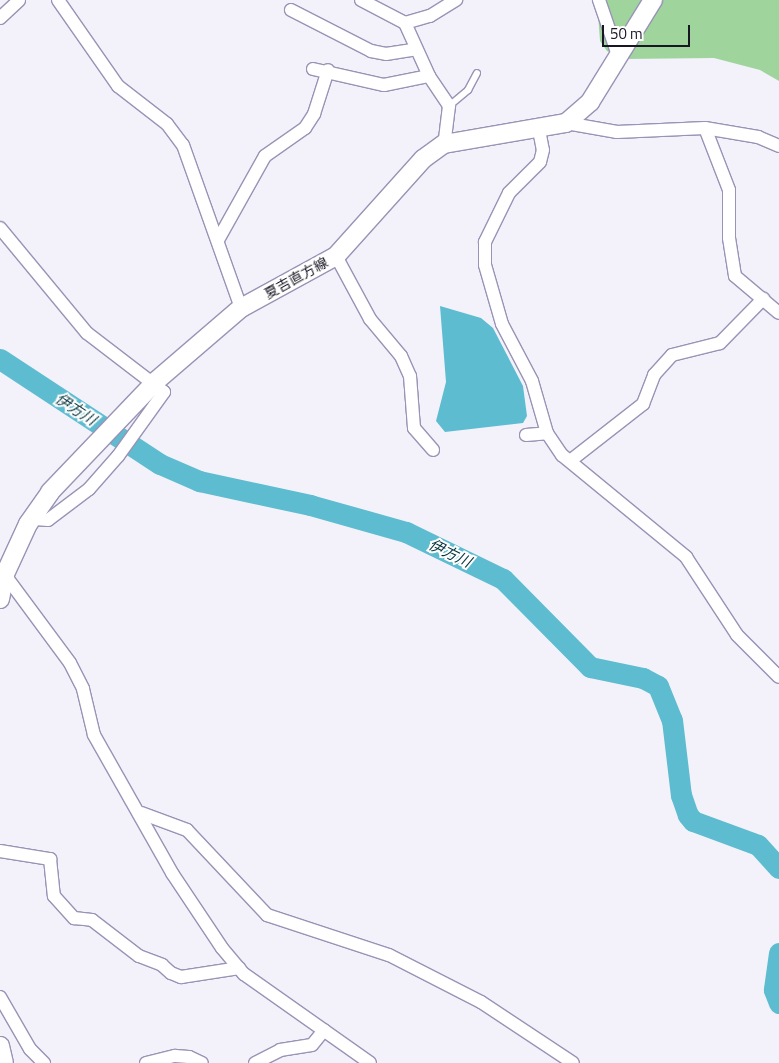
<!DOCTYPE html>
<meta charset="utf-8">
<style>
body{margin:0}
#map{position:relative;width:779px;height:1063px;overflow:hidden;background:#f3f2fa;font-family:"Titillium Web","Noto Sans JP",sans-serif}
div>[style]{position:absolute}
[style*='--x']{left:calc(var(--x)*1px);top:calc(var(--y)*1px);width:calc(var(--w)*1px);rotate:calc(var(--a)*1deg)}
.forest>*{inset:0;background:#9fd49d}
.water>*{inset:0;background:#5ebcd1}
.river>*{height:21px;margin:-10.5px;padding:0 10.5px;transform-origin:10.5px;border-radius:10.5px;background:#5ebcd1}
.roads{filter:drop-shadow(1px 0 #9993b5) drop-shadow(-1px 0 #9993b5) drop-shadow(0 1px #9993b5) drop-shadow(0 -1px #9993b5)}
.lane>*{height:6px;margin:-3px;padding:0 3px;transform-origin:3px;border-radius:3px;background:#fff}
.street>*{height:12px;margin:-6px;padding:0 6px;transform-origin:6px;border-radius:6px;background:#fff}
.secondary>*{height:18px;margin:-9px;padding:0 9px;transform-origin:9px;border-radius:9px;background:#fff}
span{translate:-50% -50%;white-space:nowrap;text-align:center;line-height:1.15;-webkit-text-stroke:4px #fff;paint-order:stroke}
.street-label{font-size:14px;color:#181622}
.water-label{font-size:15px;color:#04333c;font-style:italic}
.scale{position:absolute;left:602px;top:25px;width:88px;height:22px;box-sizing:border-box;border:2px solid #181622;border-top:0;padding-left:6px;font-size:15px;line-height:18px;white-space:nowrap;color:#181622;-webkit-text-stroke:4px #fff;paint-order:stroke}
</style>
<div id="map">
<div class="forest">
<i style="clip-path:polygon(597px 0,779px 0,779px 81px,760px 70px,714px 58px,624px 59px,607px 51px,600px 41px)"></i>
</div>
<div class="water">
<i style="clip-path:polygon(440px 306px,481px 318px,493px 328px,523px 386px,527px 416px,523px 423px,445px 432px,436px 421px,446px 382px)"></i>
</div>
<div class="river">
<i style="--x:0;--y:359;--w:191;--a:33.3"></i>
<i style="--x:160;--y:464;--w:43;--a:23.6"></i>
<i style="--x:199;--y:481;--w:114;--a:12.2"></i>
<i style="--x:310;--y:505;--w:100;--a:15.7"></i>
<i style="--x:406;--y:532;--w:108;--a:25.9"></i>
<i style="--x:503;--y:579;--w:124;--a:45.3"></i>
<i style="--x:590;--y:667;--w:54;--a:11.7"></i>
<i style="--x:643;--y:678;--w:17;--a:28"></i>
<i style="--x:658;--y:686;--w:37;--a:68"></i>
<i style="--x:672;--y:720;--w:76;--a:83.2"></i>
<i style="--x:681;--y:795;--w:21;--a:71"></i>
<i style="--x:688;--y:815;--w:8;--a:50"></i>
<i style="--x:693;--y:821;--w:69;--a:20.3"></i>
<i style="--x:758;--y:845;--w:31;--a:48"></i>
<i style="--x:779;--y:953;--w:37;--a:98"></i>
<i style="--x:774;--y:990;--w:14;--a:69"></i>
</div>
<div class="roads">
<div class="lane">
<i style="--x:449;--y:106;--w:25;--a:-40"></i>
<i style="--x:468;--y:90;--w:19;--a:-62"></i>
</div>
<div class="street">
<i style="--x:58;--y:0;--w:105;--a:55.1"></i>
<i style="--x:118;--y:86;--w:62;--a:37.8"></i>
<i style="--x:167;--y:124;--w:26;--a:53"></i>
<i style="--x:183;--y:145;--w:173;--a:70.4"></i>
<i style="--x:361;--y:0;--w:50;--a:27.6"></i>
<i style="--x:405;--y:23;--w:58;--a:65.6"></i>
<i style="--x:429;--y:76;--w:36;--a:56"></i>
<i style="--x:449;--y:106;--w:38;--a:97"></i>
<i style="--x:599;--y:0;--w:61;--a:71"></i>
<i style="--x:291;--y:10;--w:90;--a:27.1"></i>
<i style="--x:371;--y:51;--w:15;--a:11"></i>
<i style="--x:386;--y:54;--w:30;--a:-9"></i>
<i style="--x:0;--y:18;--w:26;--a:-43"></i>
<i style="--x:405;--y:23;--w:26;--a:-16"></i>
<i style="--x:430;--y:16;--w:31;--a:-32"></i>
<i style="--x:313;--y:69;--w:73;--a:12.7"></i>
<i style="--x:384;--y:85;--w:46;--a:-11.3"></i>
<i style="--x:566;--y:123;--w:52;--a:10"></i>
<i style="--x:617;--y:132;--w:88;--a:-2.6"></i>
<i style="--x:705;--y:128;--w:54;--a:9.6"></i>
<i style="--x:758;--y:137;--w:23;--a:23"></i>
<i style="--x:705;--y:128;--w:66;--a:68.8"></i>
<i style="--x:729;--y:190;--w:48;--a:90"></i>
<i style="--x:729;--y:238;--w:38;--a:81"></i>
<i style="--x:735;--y:276;--w:57;--a:40.1"></i>
<i style="--x:539;--y:130;--w:20;--a:79"></i>
<i style="--x:543;--y:150;--w:12;--a:104"></i>
<i style="--x:540;--y:162;--w:44;--a:135"></i>
<i style="--x:509;--y:193;--w:55;--a:116.1"></i>
<i style="--x:485;--y:242;--w:23;--a:90"></i>
<i style="--x:485;--y:265;--w:61;--a:73.9"></i>
<i style="--x:502;--y:324;--w:64;--a:62.2"></i>
<i style="--x:532;--y:381;--w:54;--a:73.9"></i>
<i style="--x:547;--y:433;--w:27;--a:56"></i>
<i style="--x:562;--y:455;--w:161;--a:39.4"></i>
<i style="--x:686;--y:557;--w:93;--a:56.8"></i>
<i style="--x:737;--y:635;--w:59;--a:45"></i>
<i style="--x:0;--y:228;--w:136;--a:50.4"></i>
<i style="--x:87;--y:333;--w:97;--a:37.5"></i>
<i style="--x:164;--y:392;--w:79;--a:125.7"></i>
<i style="--x:118;--y:456;--w:44;--a:131.3"></i>
<i style="--x:89;--y:489;--w:51;--a:142.9"></i>
<i style="--x:48;--y:520;--w:16;--a:-176"></i>
<i style="--x:218;--y:240;--w:96;--a:-60.8"></i>
<i style="--x:265;--y:156;--w:49;--a:-35"></i>
<i style="--x:305;--y:128;--w:17;--a:-57"></i>
<i style="--x:314;--y:114;--w:46;--a:-72.3"></i>
<i style="--x:336;--y:256;--w:72;--a:61.6"></i>
<i style="--x:370;--y:319;--w:48;--a:50"></i>
<i style="--x:401;--y:356;--w:22;--a:66"></i>
<i style="--x:410;--y:376;--w:52;--a:85.6"></i>
<i style="--x:414;--y:428;--w:29;--a:49"></i>
<i style="--x:526;--y:435;--w:21;--a:-5"></i>
<i style="--x:570;--y:461;--w:93;--a:-38"></i>
<i style="--x:643;--y:404;--w:31;--a:-69"></i>
<i style="--x:654;--y:375;--w:27;--a:-48"></i>
<i style="--x:672;--y:355;--w:49;--a:-14"></i>
<i style="--x:720;--y:343;--w:62;--a:-45.7"></i>
<i style="--x:2;--y:571;--w:114;--a:53.5"></i>
<i style="--x:70;--y:663;--w:29;--a:63"></i>
<i style="--x:83;--y:689;--w:47;--a:76.6"></i>
<i style="--x:94;--y:735;--w:159;--a:60.5"></i>
<i style="--x:172;--y:873;--w:90;--a:56.3"></i>
<i style="--x:222;--y:948;--w:34;--a:50"></i>
<i style="--x:244;--y:974;--w:154;--a:35.2"></i>
<i style="--x:141;--y:813;--w:49;--a:20.3"></i>
<i style="--x:187;--y:830;--w:117;--a:46.7"></i>
<i style="--x:267;--y:915;--w:128;--a:18.2"></i>
<i style="--x:389;--y:955;--w:103;--a:27.1"></i>
<i style="--x:481;--y:1002;--w:110;--a:33.5"></i>
<i style="--x:0;--y:851;--w:51;--a:9.1"></i>
<i style="--x:50;--y:859;--w:37;--a:84"></i>
<i style="--x:54;--y:896;--w:30;--a:48"></i>
<i style="--x:74;--y:918;--w:18;--a:6"></i>
<i style="--x:92;--y:920;--w:59;--a:37.5"></i>
<i style="--x:139;--y:956;--w:25;--a:21"></i>
<i style="--x:162;--y:965;--w:12;--a:42"></i>
<i style="--x:171;--y:973;--w:11;--a:22"></i>
<i style="--x:181;--y:977;--w:59;--a:-8.8"></i>
<i style="--x:0;--y:997;--w:60;--a:60"></i>
<i style="--x:30;--y:1049;--w:20;--a:45"></i>
<i style="--x:146;--y:1063;--w:30;--a:-14"></i>
<i style="--x:175;--y:1056;--w:14;--a:4"></i>
<i style="--x:189;--y:1057;--w:14;--a:25"></i>
<i style="--x:255;--y:1063;--w:28;--a:-27"></i>
<i style="--x:280;--y:1050;--w:32;--a:-9"></i>
<i style="--x:312;--y:1045;--w:19;--a:-51"></i>
</div>
<div class="secondary">
<i style="--x:0;--y:599;--w:25;--a:-79"></i>
<i style="--x:5;--y:574;--w:55;--a:-65.3"></i>
<i style="--x:28;--y:524;--w:39;--a:-55"></i>
<i style="--x:50;--y:492;--w:153;--a:-46.3"></i>
<i style="--x:156;--y:381;--w:112;--a:-40.7"></i>
<i style="--x:241;--y:308;--w:108;--a:-28.7"></i>
<i style="--x:336;--y:256;--w:130;--a:-48.1"></i>
<i style="--x:423;--y:159;--w:26;--a:-36"></i>
<i style="--x:444;--y:144;--w:124;--a:-9.8"></i>
<i style="--x:566;--y:123;--w:32;--a:-41"></i>
<i style="--x:590;--y:102;--w:120;--a:-58.3"></i>
<i style="--x:0;--y:1046;--w:17;--a:77"></i>
</div>
</div>
<div class="street-label">
<span style="left:296px;top:278px;rotate:-29deg">夏吉直方線</span>
</div>
<div class="water-label">
<span style="left:76px;top:409px;rotate:33deg">伊方川</span>
<span style="left:450px;top:553px;rotate:26deg">伊方川</span>
</div>
<div class="scale">50 m</div>
</div>
